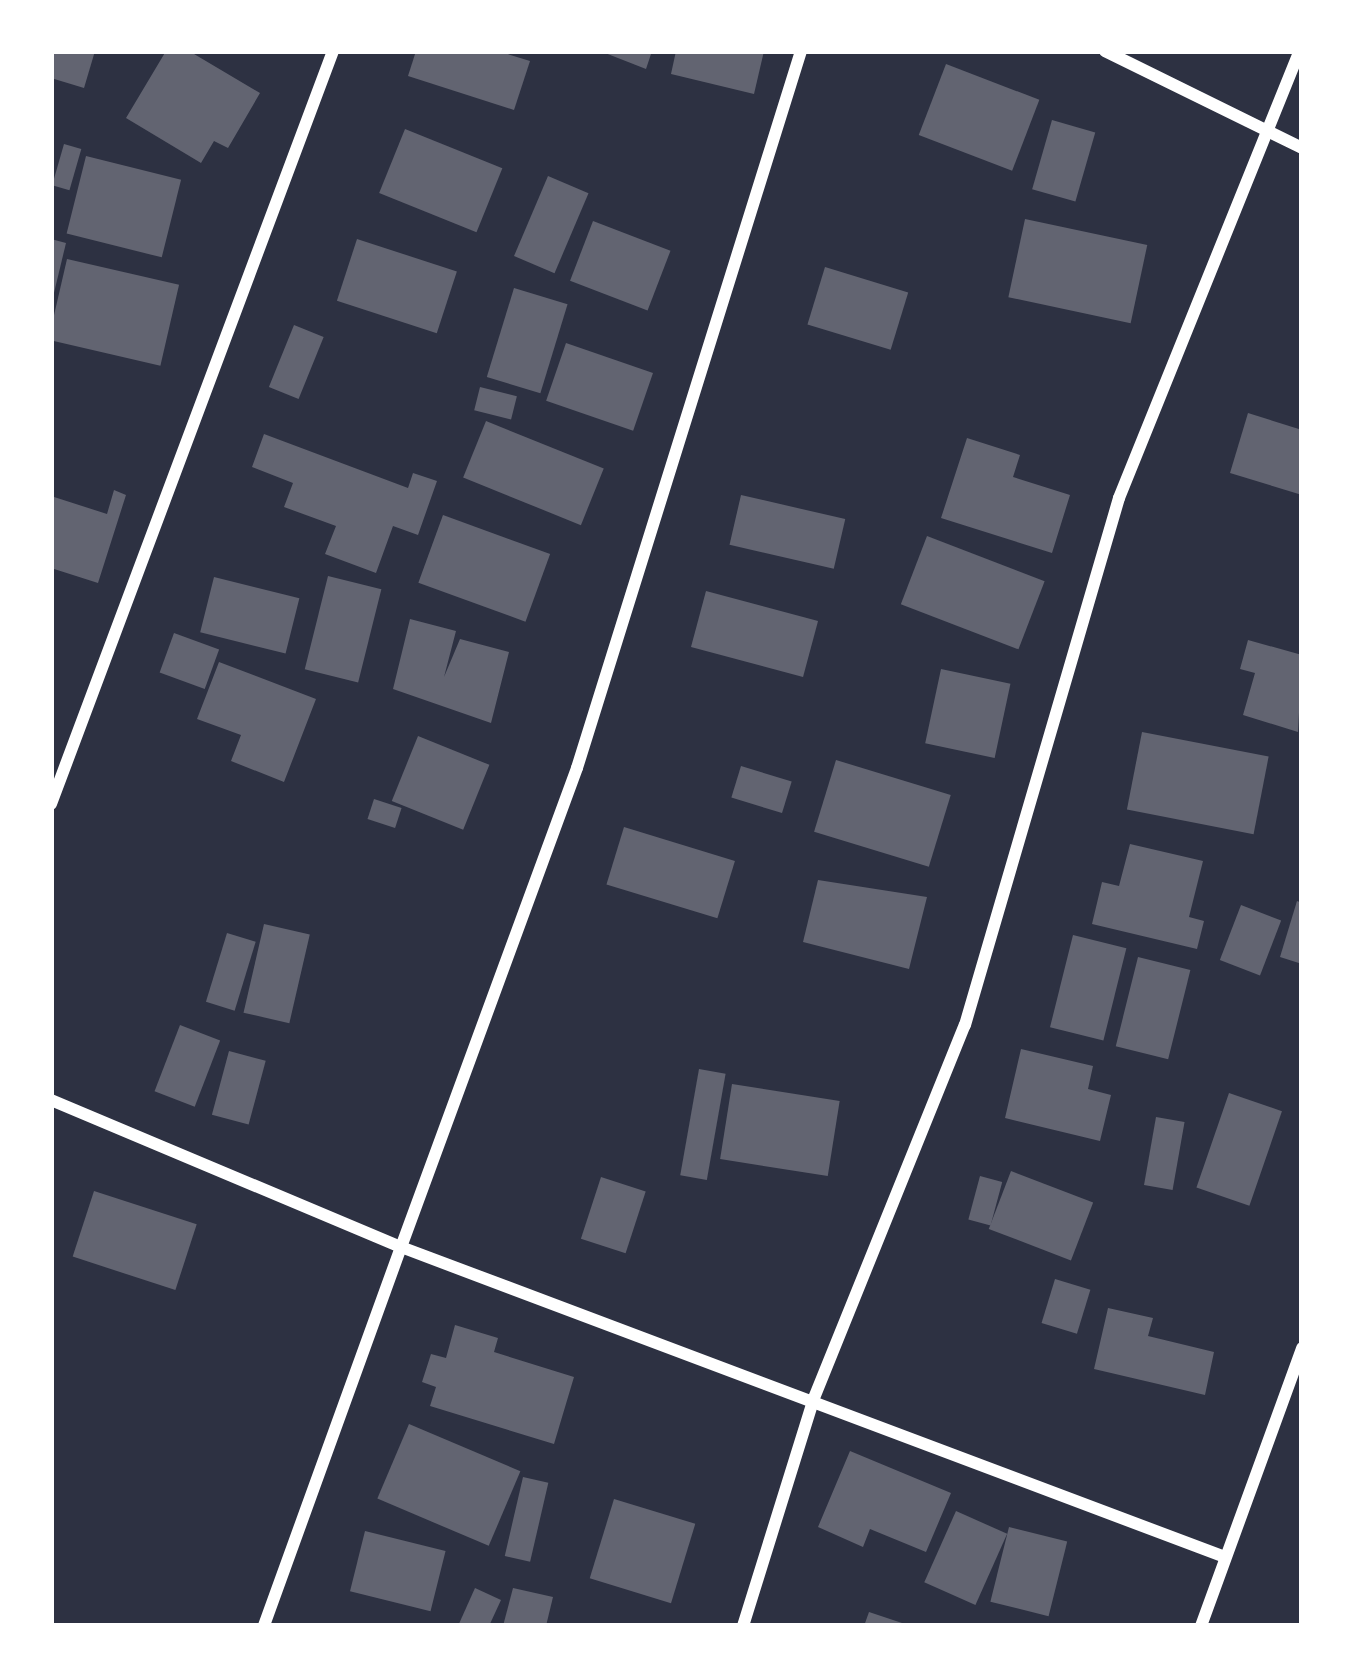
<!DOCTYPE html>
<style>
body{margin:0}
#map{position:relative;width:1353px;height:1677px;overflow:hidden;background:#2d3142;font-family:Montserrat,sans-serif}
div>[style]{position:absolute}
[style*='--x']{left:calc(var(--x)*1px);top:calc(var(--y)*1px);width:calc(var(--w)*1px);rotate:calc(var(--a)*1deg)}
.building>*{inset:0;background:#626471;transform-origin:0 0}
.minor>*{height:12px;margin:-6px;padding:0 6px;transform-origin:6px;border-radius:6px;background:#fff}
span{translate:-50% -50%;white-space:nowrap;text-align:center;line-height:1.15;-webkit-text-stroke:9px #fff;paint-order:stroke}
.frame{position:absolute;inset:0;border:54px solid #fff;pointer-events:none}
</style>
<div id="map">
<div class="building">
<i style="clip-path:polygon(51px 51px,95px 51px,84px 88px,51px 78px)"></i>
<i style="clip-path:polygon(166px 51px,189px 51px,260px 93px,228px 148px,214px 141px,201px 163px,126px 118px)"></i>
<i style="clip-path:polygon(416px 51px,498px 51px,530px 61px,514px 110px,408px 76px)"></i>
<i style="clip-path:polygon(600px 51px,652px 51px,646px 69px)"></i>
<i style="clip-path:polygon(676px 51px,764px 51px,754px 94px,671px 74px)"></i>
<i style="left:946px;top:64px;width:100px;height:76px;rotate:21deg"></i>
<i style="left:1052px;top:120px;width:45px;height:72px;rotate:16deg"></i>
<i style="left:405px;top:129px;width:105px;height:69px;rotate:22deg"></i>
<i style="left:64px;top:144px;width:18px;height:43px;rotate:16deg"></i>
<i style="left:86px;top:156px;width:98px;height:80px;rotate:14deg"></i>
<i style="left:548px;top:176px;width:44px;height:87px;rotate:23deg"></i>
<i style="left:1025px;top:219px;width:125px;height:80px;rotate:12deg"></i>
<i style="left:593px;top:221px;width:83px;height:64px;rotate:21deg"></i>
<i style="clip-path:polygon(51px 239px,66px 243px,53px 297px,51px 296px)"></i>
<i style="left:357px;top:239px;width:105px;height:65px;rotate:18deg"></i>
<i style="left:67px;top:259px;width:115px;height:83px;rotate:13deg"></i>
<i style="left:825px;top:267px;width:87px;height:60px;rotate:17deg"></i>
<i style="left:514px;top:288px;width:56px;height:93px;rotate:17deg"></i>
<i style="left:294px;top:325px;width:32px;height:67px;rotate:22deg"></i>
<i style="left:566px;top:343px;width:92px;height:61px;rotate:19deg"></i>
<i style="left:480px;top:387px;width:38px;height:24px;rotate:14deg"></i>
<i style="clip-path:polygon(1248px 413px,1302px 430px,1302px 495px,1230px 473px)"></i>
<i style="left:486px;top:421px;width:127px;height:61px;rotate:22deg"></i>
<i style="clip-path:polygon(264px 434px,408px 488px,413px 473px,437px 481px,418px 535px,393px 526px,376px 573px,325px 554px,336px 526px,284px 507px,293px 483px,252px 467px)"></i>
<i style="clip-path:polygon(967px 438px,1020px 455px,1013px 477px,1070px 495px,1052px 553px,941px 518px)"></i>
<i style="clip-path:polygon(114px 490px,126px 495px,98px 583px,51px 568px,51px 496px,107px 514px)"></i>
<i style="left:741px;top:495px;width:107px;height:51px;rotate:13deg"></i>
<i style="left:443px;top:515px;width:114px;height:72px;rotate:20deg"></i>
<i style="left:927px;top:536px;width:126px;height:73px;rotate:21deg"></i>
<i style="left:328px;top:576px;width:55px;height:96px;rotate:14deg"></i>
<i style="left:214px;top:577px;width:88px;height:57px;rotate:14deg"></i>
<i style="left:706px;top:591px;width:116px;height:58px;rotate:15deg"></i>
<i style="clip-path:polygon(410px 619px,456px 631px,444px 677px,460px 639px,509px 652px,491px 723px,393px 689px)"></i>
<i style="left:174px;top:633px;width:48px;height:42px;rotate:20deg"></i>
<i style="clip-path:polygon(1248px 640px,1302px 655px,1298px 732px,1243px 715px,1255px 673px,1240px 669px)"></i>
<i style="clip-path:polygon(219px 662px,316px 699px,284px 782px,231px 761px,241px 735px,197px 719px)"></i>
<i style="left:941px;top:669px;width:71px;height:76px;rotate:12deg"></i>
<i style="left:1142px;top:732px;width:129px;height:79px;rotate:11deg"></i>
<i style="left:418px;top:736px;width:77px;height:70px;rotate:22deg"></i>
<i style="left:836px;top:760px;width:120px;height:75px;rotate:17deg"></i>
<i style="left:741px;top:766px;width:53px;height:33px;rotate:17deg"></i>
<i style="left:374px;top:799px;width:29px;height:21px;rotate:18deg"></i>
<i style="left:624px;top:827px;width:116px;height:60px;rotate:17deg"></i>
<i style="clip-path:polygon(1130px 844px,1203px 861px,1189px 917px,1204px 921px,1197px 949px,1092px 924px,1102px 882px,1119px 886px)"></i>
<i style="clip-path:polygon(818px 880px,927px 897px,909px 969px,803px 942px)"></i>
<i style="clip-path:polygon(1297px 901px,1302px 903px,1302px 964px,1280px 957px)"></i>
<i style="left:1241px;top:905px;width:43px;height:59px;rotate:21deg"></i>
<i style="left:264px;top:924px;width:47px;height:91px;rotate:13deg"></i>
<i style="left:227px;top:933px;width:30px;height:72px;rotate:17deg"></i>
<i style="left:1073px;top:935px;width:55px;height:95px;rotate:14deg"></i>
<i style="left:1138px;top:957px;width:54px;height:92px;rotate:14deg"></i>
<i style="left:180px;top:1025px;width:43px;height:71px;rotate:21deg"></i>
<i style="clip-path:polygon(1021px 1049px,1093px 1066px,1088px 1089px,1111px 1095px,1100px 1141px,1005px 1118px)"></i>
<i style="left:229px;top:1051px;width:38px;height:66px;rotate:15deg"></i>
<i style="left:699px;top:1069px;width:27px;height:108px;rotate:10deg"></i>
<i style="left:732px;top:1084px;width:109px;height:76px;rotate:9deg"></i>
<i style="left:1229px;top:1093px;width:56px;height:100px;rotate:19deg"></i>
<i style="left:1156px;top:1117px;width:29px;height:69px;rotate:10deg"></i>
<i style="left:1011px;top:1171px;width:88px;height:62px;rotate:21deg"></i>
<i style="left:980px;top:1176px;width:23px;height:45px;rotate:15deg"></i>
<i style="left:601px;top:1177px;width:47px;height:65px;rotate:18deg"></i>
<i style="left:94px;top:1191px;width:108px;height:69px;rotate:18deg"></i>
<i style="left:1055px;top:1279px;width:37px;height:46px;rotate:17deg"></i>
<i style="clip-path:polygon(1108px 1308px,1153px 1318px,1148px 1336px,1214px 1352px,1205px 1395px,1094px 1369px)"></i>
<i style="clip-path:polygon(455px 1325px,498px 1338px,494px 1352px,574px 1377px,554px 1444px,430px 1406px,436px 1387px,422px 1382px,431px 1354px,446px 1358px)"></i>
<i style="left:409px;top:1424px;width:121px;height:81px;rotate:23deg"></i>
<i style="clip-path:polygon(850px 1451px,951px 1493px,926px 1552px,870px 1529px,863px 1547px,818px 1527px)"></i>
<i style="left:523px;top:1477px;width:26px;height:81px;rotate:13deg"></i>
<i style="left:614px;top:1499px;width:85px;height:83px;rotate:17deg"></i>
<i style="left:956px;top:1511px;width:56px;height:78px;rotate:24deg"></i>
<i style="left:1009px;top:1527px;width:60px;height:77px;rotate:14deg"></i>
<i style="left:365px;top:1531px;width:83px;height:62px;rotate:14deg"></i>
<i style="clip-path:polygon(475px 1588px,501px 1600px,489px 1626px,458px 1626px)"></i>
<i style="clip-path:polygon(513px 1588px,553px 1597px,546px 1626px,503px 1626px)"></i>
<i style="clip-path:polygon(869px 1612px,908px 1625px,908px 1626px,864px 1626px)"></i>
</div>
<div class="minor">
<i style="--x:801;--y:51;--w:751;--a:107.35"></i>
<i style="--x:577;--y:768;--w:510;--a:110.17"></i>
<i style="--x:401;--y:1247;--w:880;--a:20.62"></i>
<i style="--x:1105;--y:51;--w:220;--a:26.2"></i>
<i style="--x:51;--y:804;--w:804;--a:-69.47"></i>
<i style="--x:51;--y:1100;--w:380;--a:22.8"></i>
<i style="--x:401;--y:1247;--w:403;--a:109.9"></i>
<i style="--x:743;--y:1626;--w:239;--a:-72.7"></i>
<i style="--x:814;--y:1398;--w:402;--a:-68"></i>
<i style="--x:965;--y:1025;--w:549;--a:-73.71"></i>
<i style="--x:1119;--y:498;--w:482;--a:-68"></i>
<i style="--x:1201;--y:1626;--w:296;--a:-70"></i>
</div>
<div class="frame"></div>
</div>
